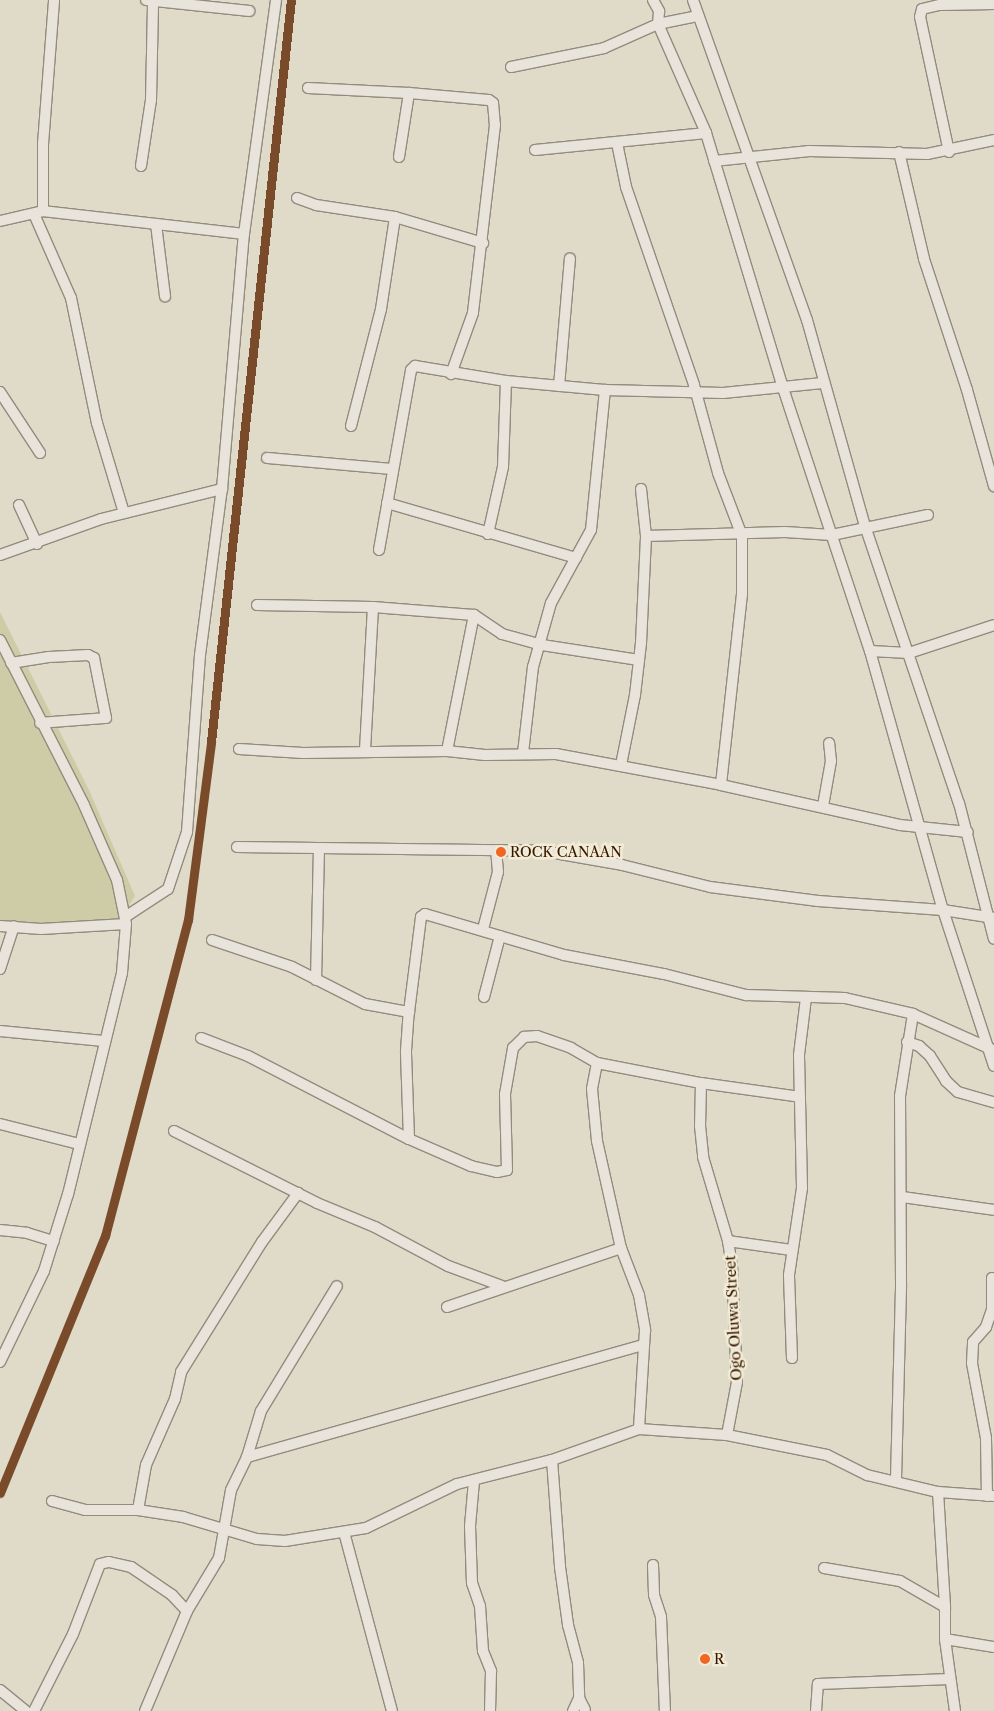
<!DOCTYPE html>
<style>
body{margin:0}
#map{position:relative;width:994px;height:1711px;overflow:hidden;background:#e0dbc8;font-family:"Libre Caslon Text",serif}
div>[style]{position:absolute}
[style*='--x']{left:calc(var(--x)*1px);top:calc(var(--y)*1px);width:calc(var(--w)*1px);rotate:calc(var(--a)*1deg)}
.green>*{inset:0;background:#cecca7}
.roads{filter:drop-shadow(1px 0 #928b7e) drop-shadow(-1px 0 #928b7e) drop-shadow(0 1px #928b7e) drop-shadow(0 -1px #928b7e)}
.minor>*{height:10px;margin:-5px;padding:0 5px;transform-origin:5px;border-radius:5px;background:#e8e4db}
.rail-1>*{height:9px;margin:-4.5px;padding:0 4.5px;transform-origin:4.5px;border-radius:4.5px;background:#7a4b2a}
.dots>*{width:14px;height:14px;translate:-50% -50%;box-sizing:border-box;border:2px solid #f2ebd5;border-radius:50%}
span{translate:-50% -50%;white-space:nowrap;text-align:center;line-height:1.15;-webkit-text-stroke:5px #f2ebd5;paint-order:stroke}
.bus-label{font-size:14px;color:#361801}
.left{translate:0 -50%;text-align:left}
.street-label{font-size:15px;color:#361801}
</style>
<div id="map">
<div class="green">
<i style="clip-path:polygon(0 612px,89px 790px,135px 896px,115px 927px,0 923px)"></i>
</div>
<div class="roads">
<div class="minor">
<i style="--x:146;--y:0;--w:104;--a:6.1"></i>
<i style="--x:653;--y:0;--w:13;--a:61"></i>
<i style="--x:659;--y:11;--w:13;--a:94"></i>
<i style="--x:658;--y:24;--w:119;--a:66.2"></i>
<i style="--x:706;--y:133;--w:263;--a:73.2"></i>
<i style="--x:782;--y:385;--w:280;--a:71.7"></i>
<i style="--x:870;--y:651;--w:269;--a:74.3"></i>
<i style="--x:943;--y:910;--w:164;--a:71.9"></i>
<i style="--x:693;--y:0;--w:340;--a:70.4"></i>
<i style="--x:807;--y:320;--w:214;--a:74.3"></i>
<i style="--x:865;--y:526;--w:293;--a:71.3"></i>
<i style="--x:959;--y:803;--w:140;--a:75.6"></i>
<i style="--x:511;--y:67;--w:95;--a:-11.5"></i>
<i style="--x:604;--y:48;--w:59;--a:-24"></i>
<i style="--x:658;--y:24;--w:41;--a:-11.3"></i>
<i style="--x:308;--y:88;--w:101;--a:2.8"></i>
<i style="--x:409;--y:93;--w:80;--a:5"></i>
<i style="--x:489;--y:100;--w:5;--a:37"></i>
<i style="--x:493;--y:103;--w:22;--a:85"></i>
<i style="--x:495;--y:125;--w:189;--a:96.7"></i>
<i style="--x:473;--y:313;--w:65;--a:109.8"></i>
<i style="--x:617;--y:143;--w:45;--a:78.4"></i>
<i style="--x:626;--y:187;--w:209;--a:71"></i>
<i style="--x:694;--y:385;--w:91;--a:74.7"></i>
<i style="--x:718;--y:473;--w:67;--a:69.1"></i>
<i style="--x:742;--y:536;--w:58;--a:90"></i>
<i style="--x:742;--y:594;--w:192;--a:96.3"></i>
<i style="--x:535;--y:150;--w:172;--a:-5.7"></i>
<i style="--x:899;--y:152;--w:110;--a:76.8"></i>
<i style="--x:924;--y:259;--w:138;--a:71.8"></i>
<i style="--x:967;--y:390;--w:100;--a:74.3"></i>
<i style="--x:949;--y:152;--w:138;--a:-102.1"></i>
<i style="--x:920;--y:17;--w:8;--a:-76"></i>
<i style="--x:922;--y:9;--w:18;--a:-13"></i>
<i style="--x:940;--y:5;--w:54;--a:-1.1"></i>
<i style="--x:399;--y:157;--w:65;--a:-81.1"></i>
<i style="--x:714;--y:161;--w:96;--a:-6"></i>
<i style="--x:809;--y:151;--w:118;--a:1.5"></i>
<i style="--x:927;--y:154;--w:68;--a:-11.8"></i>
<i style="--x:141;--y:166;--w:67;--a:-81.4"></i>
<i style="--x:151;--y:100;--w:99;--a:-88.8"></i>
<i style="--x:297;--y:198;--w:20;--a:20"></i>
<i style="--x:316;--y:205;--w:80;--a:8.6"></i>
<i style="--x:395;--y:217;--w:92;--a:16.5"></i>
<i style="--x:43;--y:211;--w:67;--a:-90"></i>
<i style="--x:43;--y:144;--w:144;--a:-85.6"></i>
<i style="--x:34;--y:214;--w:92;--a:66.2"></i>
<i style="--x:71;--y:298;--w:128;--a:78.3"></i>
<i style="--x:97;--y:423;--w:94;--a:73.3"></i>
<i style="--x:0;--y:221;--w:44;--a:-13.1"></i>
<i style="--x:43;--y:211;--w:202;--a:6.5"></i>
<i style="--x:156;--y:224;--w:73;--a:82.9"></i>
<i style="--x:559;--y:386;--w:128;--a:-85.1"></i>
<i style="--x:0;--y:392;--w:73;--a:56.7"></i>
<i style="--x:351;--y:426;--w:121;--a:-75.6"></i>
<i style="--x:381;--y:309;--w:93;--a:-81.3"></i>
<i style="--x:267;--y:458;--w:126;--a:5"></i>
<i style="--x:641;--y:489;--w:47;--a:83.9"></i>
<i style="--x:387;--y:503;--w:197;--a:16.2"></i>
<i style="--x:19;--y:505;--w:43;--a:65.2"></i>
<i style="--x:488;--y:534;--w:69;--a:-77.4"></i>
<i style="--x:503;--y:467;--w:86;--a:-88"></i>
<i style="--x:379;--y:550;--w:183;--a:-79.9"></i>
<i style="--x:411;--y:370;--w:6;--a:-45"></i>
<i style="--x:415;--y:366;--w:92;--a:9.4"></i>
<i style="--x:506;--y:381;--w:99;--a:5.2"></i>
<i style="--x:605;--y:390;--w:118;--a:1.5"></i>
<i style="--x:723;--y:393;--w:100;--a:-5.7"></i>
<i style="--x:0;--y:555;--w:107;--a:-19.6"></i>
<i style="--x:101;--y:519;--w:125;--a:-13.9"></i>
<i style="--x:257;--y:605;--w:116;--a:1"></i>
<i style="--x:373;--y:607;--w:101;--a:4.5"></i>
<i style="--x:474;--y:615;--w:34;--a:34"></i>
<i style="--x:502;--y:634;--w:41;--a:15.4"></i>
<i style="--x:542;--y:645;--w:98;--a:8.8"></i>
<i style="--x:0;--y:640;--w:185;--a:63"></i>
<i style="--x:84;--y:805;--w:82;--a:66.3"></i>
<i style="--x:117;--y:880;--w:45;--a:78.4"></i>
<i style="--x:126;--y:924;--w:49;--a:94.7"></i>
<i style="--x:122;--y:973;--w:228;--a:103.7"></i>
<i style="--x:68;--y:1194;--w:81;--a:107.3"></i>
<i style="--x:44;--y:1271;--w:101;--a:115.8"></i>
<i style="--x:870;--y:651;--w:39;--a:3"></i>
<i style="--x:909;--y:653;--w:89;--a:-18.2"></i>
<i style="--x:11;--y:663;--w:38;--a:-9"></i>
<i style="--x:49;--y:657;--w:39;--a:-3"></i>
<i style="--x:88;--y:655;--w:7;--a:27"></i>
<i style="--x:94;--y:658;--w:61;--a:78.7"></i>
<i style="--x:106;--y:718;--w:66;--a:175.7"></i>
<i style="--x:239;--y:749;--w:64;--a:3.6"></i>
<i style="--x:303;--y:753;--w:144;--a:-0.8"></i>
<i style="--x:447;--y:751;--w:38;--a:6"></i>
<i style="--x:485;--y:755;--w:71;--a:-0.8"></i>
<i style="--x:556;--y:754;--w:168;--a:10.6"></i>
<i style="--x:721;--y:785;--w:183;--a:12.6"></i>
<i style="--x:900;--y:825;--w:68;--a:5.9"></i>
<i style="--x:365;--y:750;--w:143;--a:-86.8"></i>
<i style="--x:447;--y:751;--w:139;--a:-78.8"></i>
<i style="--x:523;--y:753;--w:87;--a:-83.4"></i>
<i style="--x:533;--y:667;--w:66;--a:-74.3"></i>
<i style="--x:551;--y:603;--w:83;--a:-61.3"></i>
<i style="--x:591;--y:530;--w:141;--a:-84.3"></i>
<i style="--x:621;--y:765;--w:71;--a:-78.7"></i>
<i style="--x:635;--y:695;--w:52;--a:-83.4"></i>
<i style="--x:641;--y:643;--w:107;--a:-87.3"></i>
<i style="--x:646;--y:536;--w:139;--a:-1.6"></i>
<i style="--x:785;--y:532;--w:47;--a:3.7"></i>
<i style="--x:832;--y:535;--w:98;--a:-11.8"></i>
<i style="--x:823;--y:806;--w:46;--a:-79.9"></i>
<i style="--x:831;--y:761;--w:18;--a:-96"></i>
<i style="--x:237;--y:847;--w:306;--a:0.7"></i>
<i style="--x:543;--y:851;--w:80;--a:10"></i>
<i style="--x:622;--y:865;--w:91;--a:14"></i>
<i style="--x:710;--y:887;--w:109;--a:7.4"></i>
<i style="--x:818;--y:901;--w:125;--a:4.1"></i>
<i style="--x:943;--y:910;--w:52;--a:8.9"></i>
<i style="--x:125;--y:917;--w:51;--a:-33.1"></i>
<i style="--x:168;--y:889;--w:60;--a:-71.6"></i>
<i style="--x:187;--y:832;--w:177;--a:-85.8"></i>
<i style="--x:200;--y:655;--w:167;--a:-82.5"></i>
<i style="--x:222;--y:489;--w:256;--a:-85.1"></i>
<i style="--x:244;--y:234;--w:236;--a:-82.2"></i>
<i style="--x:0;--y:926;--w:41;--a:4.2"></i>
<i style="--x:41;--y:929;--w:85;--a:-3.4"></i>
<i style="--x:483;--y:929;--w:59;--a:-75.3"></i>
<i style="--x:498;--y:872;--w:22;--a:-95"></i>
<i style="--x:212;--y:940;--w:84;--a:18.6"></i>
<i style="--x:292;--y:967;--w:82;--a:26.9"></i>
<i style="--x:365;--y:1004;--w:45;--a:10.3"></i>
<i style="--x:0;--y:969;--w:45;--a:-72"></i>
<i style="--x:316;--y:980;--w:131;--a:-88.7"></i>
<i style="--x:484;--y:997;--w:63;--a:-75.3"></i>
<i style="--x:0;--y:1031;--w:104;--a:5.5"></i>
<i style="--x:201;--y:1038;--w:50;--a:21"></i>
<i style="--x:248;--y:1056;--w:181;--a:27.3"></i>
<i style="--x:409;--y:1139;--w:68;--a:23.5"></i>
<i style="--x:471;--y:1166;--w:27;--a:13"></i>
<i style="--x:497;--y:1172;--w:10;--a:-11"></i>
<i style="--x:507;--y:1170;--w:76;--a:-91.5"></i>
<i style="--x:505;--y:1094;--w:47;--a:-80.1"></i>
<i style="--x:513;--y:1048;--w:16;--a:-45"></i>
<i style="--x:524;--y:1037;--w:13;--a:-4"></i>
<i style="--x:537;--y:1036;--w:36;--a:19"></i>
<i style="--x:571;--y:1048;--w:30;--a:30"></i>
<i style="--x:597;--y:1063;--w:106;--a:10.9"></i>
<i style="--x:701;--y:1083;--w:100;--a:8"></i>
<i style="--x:907;--y:1042;--w:13;--a:18"></i>
<i style="--x:919;--y:1046;--w:15;--a:42"></i>
<i style="--x:930;--y:1056;--w:30;--a:57"></i>
<i style="--x:946;--y:1081;--w:16;--a:43"></i>
<i style="--x:958;--y:1092;--w:37;--a:16"></i>
<i style="--x:597;--y:1063;--w:26;--a:101"></i>
<i style="--x:592;--y:1089;--w:52;--a:84.5"></i>
<i style="--x:597;--y:1141;--w:110;--a:77.4"></i>
<i style="--x:621;--y:1248;--w:50;--a:69"></i>
<i style="--x:639;--y:1295;--w:36;--a:80"></i>
<i style="--x:645;--y:1330;--w:99;--a:93.5"></i>
<i style="--x:701;--y:1083;--w:43;--a:91.3"></i>
<i style="--x:700;--y:1126;--w:31;--a:84"></i>
<i style="--x:703;--y:1157;--w:88;--a:73.4"></i>
<i style="--x:728;--y:1241;--w:24;--a:81"></i>
<i style="--x:732;--y:1265;--w:117;--a:87.6"></i>
<i style="--x:737;--y:1382;--w:54;--a:100.7"></i>
<i style="--x:0;--y:1124;--w:81;--a:14.2"></i>
<i style="--x:174;--y:1131;--w:160;--a:26.7"></i>
<i style="--x:317;--y:1203;--w:63;--a:22.5"></i>
<i style="--x:375;--y:1227;--w:83;--a:28.1"></i>
<i style="--x:448;--y:1266;--w:58;--a:20.3"></i>
<i style="--x:409;--y:1139;--w:88;--a:-92"></i>
<i style="--x:406;--y:1051;--w:39;--a:-86"></i>
<i style="--x:409;--y:1012;--w:96;--a:-82.8"></i>
<i style="--x:421;--y:917;--w:5;--a:-37"></i>
<i style="--x:425;--y:914;--w:145;--a:16.4"></i>
<i style="--x:564;--y:955;--w:102;--a:10.8"></i>
<i style="--x:664;--y:974;--w:85;--a:14.4"></i>
<i style="--x:746;--y:995;--w:99;--a:1.7"></i>
<i style="--x:845;--y:998;--w:70;--a:13.2"></i>
<i style="--x:913;--y:1014;--w:85;--a:24.2"></i>
<i style="--x:902;--y:1197;--w:93;--a:8"></i>
<i style="--x:0;--y:1230;--w:27;--a:6"></i>
<i style="--x:27;--y:1233;--w:28;--a:17"></i>
<i style="--x:728;--y:1241;--w:64;--a:8.1"></i>
<i style="--x:447;--y:1307;--w:184;--a:-18.7"></i>
<i style="--x:792;--y:1358;--w:83;--a:-92.1"></i>
<i style="--x:789;--y:1275;--w:88;--a:-81.5"></i>
<i style="--x:802;--y:1188;--w:133;--a:-91.3"></i>
<i style="--x:799;--y:1055;--w:57;--a:-83"></i>
<i style="--x:247;--y:1457;--w:411;--a:-15.8"></i>
<i style="--x:552;--y:1460;--w:107;--a:85.7"></i>
<i style="--x:560;--y:1567;--w:59;--a:82.1"></i>
<i style="--x:568;--y:1625;--w:39;--a:75"></i>
<i style="--x:578;--y:1663;--w:35;--a:88"></i>
<i style="--x:579;--y:1698;--w:13;--a:63"></i>
<i style="--x:896;--y:1479;--w:195;--a:-88.5"></i>
<i style="--x:901;--y:1284;--w:188;--a:-90.3"></i>
<i style="--x:900;--y:1096;--w:83;--a:-81"></i>
<i style="--x:474;--y:1481;--w:45;--a:95.1"></i>
<i style="--x:470;--y:1526;--w:57;--a:88"></i>
<i style="--x:472;--y:1583;--w:24;--a:71"></i>
<i style="--x:480;--y:1606;--w:45;--a:86.2"></i>
<i style="--x:483;--y:1651;--w:22;--a:68"></i>
<i style="--x:491;--y:1671;--w:40;--a:91.4"></i>
<i style="--x:938;--y:1492;--w:56;--a:4.1"></i>
<i style="--x:987;--y:1496;--w:58;--a:-91"></i>
<i style="--x:986;--y:1438;--w:76;--a:-100.6"></i>
<i style="--x:972;--y:1363;--w:21;--a:-87"></i>
<i style="--x:973;--y:1342;--w:20;--a:-49"></i>
<i style="--x:986;--y:1327;--w:18;--a:-71"></i>
<i style="--x:992;--y:1310;--w:32;--a:-90"></i>
<i style="--x:52;--y:1501;--w:34;--a:15"></i>
<i style="--x:85;--y:1510;--w:53;--a:0"></i>
<i style="--x:138;--y:1510;--w:46;--a:-79.9"></i>
<i style="--x:146;--y:1465;--w:72;--a:-66.3"></i>
<i style="--x:175;--y:1399;--w:28;--a:-77"></i>
<i style="--x:181;--y:1372;--w:153;--a:-58.1"></i>
<i style="--x:262;--y:1242;--w:61;--a:-53.7"></i>
<i style="--x:138;--y:1510;--w:46;--a:8.8"></i>
<i style="--x:183;--y:1517;--w:77;--a:16.6"></i>
<i style="--x:257;--y:1539;--w:28;--a:4"></i>
<i style="--x:285;--y:1541;--w:82;--a:-9.1"></i>
<i style="--x:366;--y:1528;--w:101;--a:-25.8"></i>
<i style="--x:457;--y:1484;--w:98;--a:-14.2"></i>
<i style="--x:552;--y:1460;--w:92;--a:-19.6"></i>
<i style="--x:639;--y:1429;--w:88;--a:3.9"></i>
<i style="--x:727;--y:1435;--w:102;--a:11.3"></i>
<i style="--x:827;--y:1455;--w:45;--a:26.6"></i>
<i style="--x:867;--y:1475;--w:73;--a:13.5"></i>
<i style="--x:938;--y:1492;--w:115;--a:86.5"></i>
<i style="--x:344;--y:1532;--w:185;--a:75"></i>
<i style="--x:653;--y:1565;--w:30;--a:88"></i>
<i style="--x:654;--y:1595;--w:23;--a:72"></i>
<i style="--x:661;--y:1617;--w:94;--a:87.6"></i>
<i style="--x:824;--y:1568;--w:77;--a:9.7"></i>
<i style="--x:900;--y:1581;--w:52;--a:30"></i>
<i style="--x:945;--y:1607;--w:32;--a:90"></i>
<i style="--x:945;--y:1639;--w:73;--a:82.1"></i>
<i style="--x:945;--y:1639;--w:50;--a:9.3"></i>
<i style="--x:0;--y:1690;--w:33;--a:39"></i>
<i style="--x:34;--y:1711;--w:86;--a:-63.1"></i>
<i style="--x:73;--y:1634;--w:75;--a:-68.9"></i>
<i style="--x:100;--y:1564;--w:9;--a:-13"></i>
<i style="--x:109;--y:1562;--w:23;--a:13"></i>
<i style="--x:131;--y:1567;--w:50;--a:34.3"></i>
<i style="--x:172;--y:1595;--w:22;--a:47"></i>
<i style="--x:145;--y:1711;--w:108;--a:-67.2"></i>
<i style="--x:187;--y:1611;--w:62;--a:-58.9"></i>
<i style="--x:219;--y:1558;--w:69;--a:-80"></i>
<i style="--x:231;--y:1490;--w:37;--a:-64"></i>
<i style="--x:247;--y:1457;--w:48;--a:-73.1"></i>
<i style="--x:261;--y:1411;--w:146;--a:-58.7"></i>
<i style="--x:573;--y:1711;--w:14;--a:-65"></i>
<i style="--x:816;--y:1711;--w:27;--a:-86"></i>
<i style="--x:818;--y:1684;--w:132;--a:-2.2"></i>
</div>
</div>
<div class="rail-1">
<i style="--x:0;--y:1493;--w:278;--a:-67.8"></i>
<i style="--x:105;--y:1236;--w:327;--a:-75.3"></i>
<i style="--x:188;--y:920;--w:179;--a:-82.6"></i>
<i style="--x:211;--y:742;--w:746;--a:-83.85"></i>
</div>
<div class="dots">
<i style="left:501px;top:852px;background:#f26522"></i>
<i style="left:705px;top:1659px;background:#f26522"></i>
</div>
<div class="bus-label">
<span class="left" style="left:510px;top:852px">ROCK CANAAN</span>
<span class="left" style="left:714px;top:1659px">R</span>
</div>
<div class="street-label">
<span style="left:733px;top:1318px;rotate:-93deg">Ogo Oluwa Street</span>
</div>
</div>
